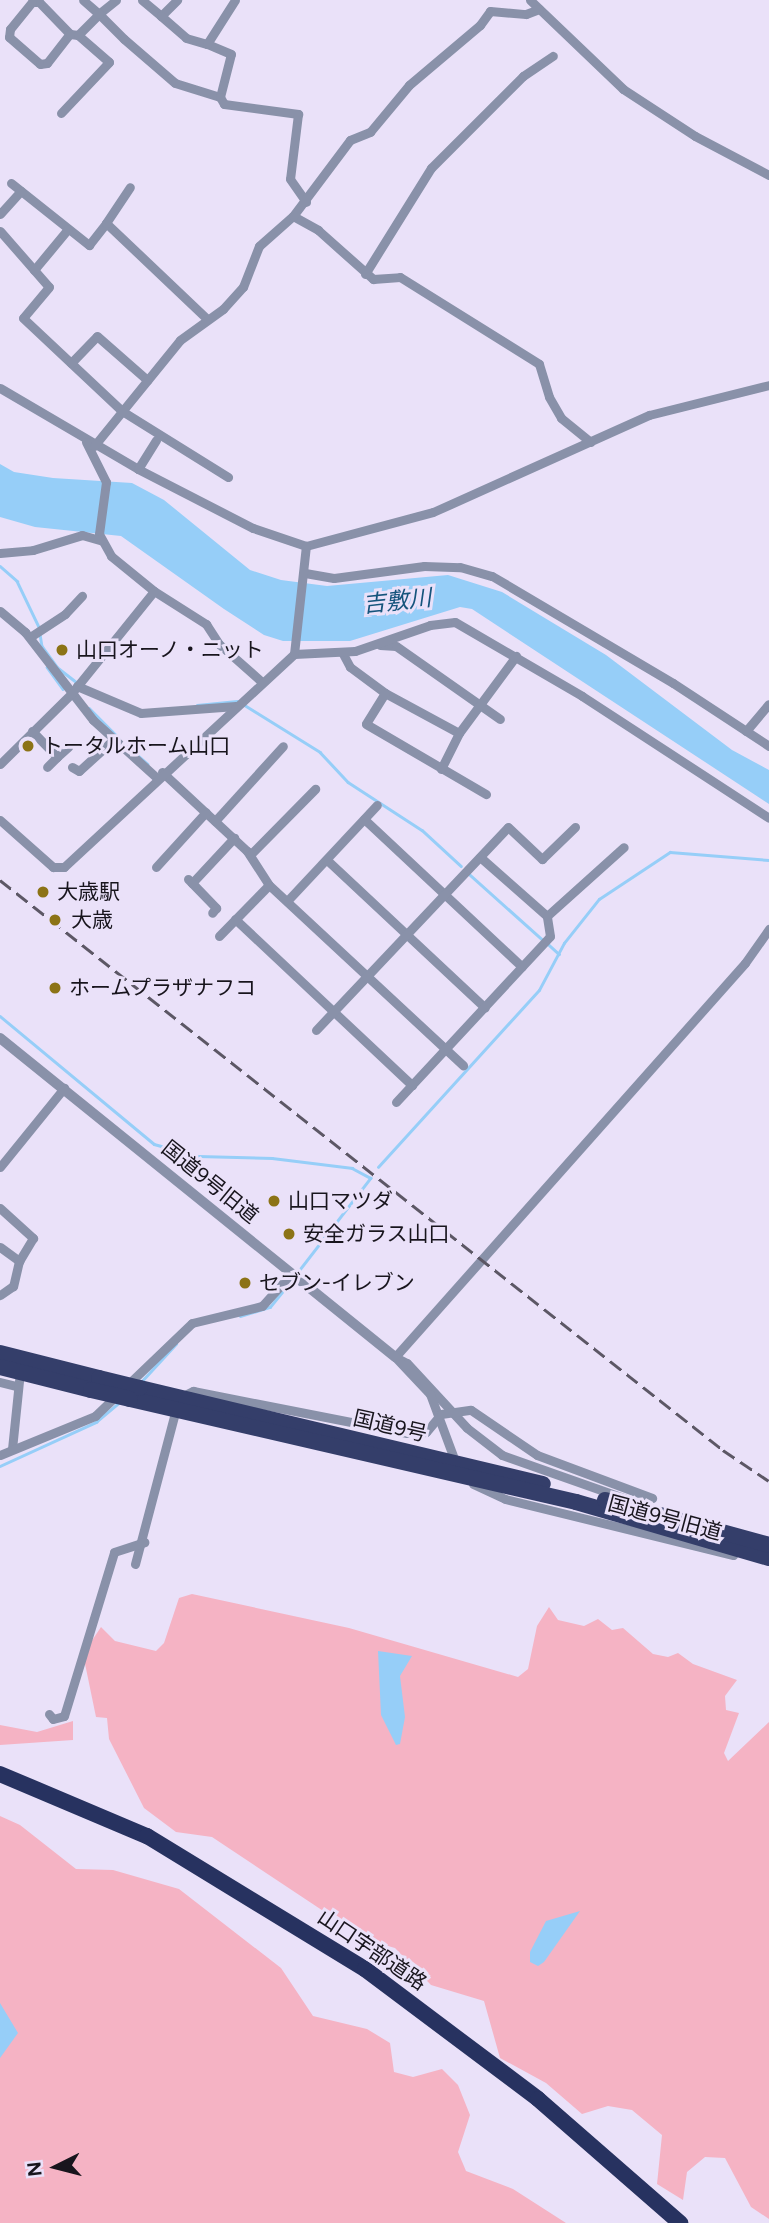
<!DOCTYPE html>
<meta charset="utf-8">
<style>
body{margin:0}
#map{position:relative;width:769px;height:2223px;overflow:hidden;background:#eae1f9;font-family:Figtree,"Noto Sans JP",sans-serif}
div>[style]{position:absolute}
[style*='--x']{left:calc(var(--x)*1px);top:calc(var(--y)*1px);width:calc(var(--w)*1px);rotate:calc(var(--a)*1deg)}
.green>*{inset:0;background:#f5b3c4}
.water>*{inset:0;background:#96cef8}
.stream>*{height:2.5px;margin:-1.25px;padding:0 1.25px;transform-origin:1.25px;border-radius:1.25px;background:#96cef8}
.minor>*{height:9px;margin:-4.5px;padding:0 4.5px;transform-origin:4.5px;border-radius:4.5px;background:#8991a9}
.tertiary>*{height:10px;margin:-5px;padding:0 5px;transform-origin:5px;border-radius:5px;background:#8991a9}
.trunk>*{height:16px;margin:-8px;padding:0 8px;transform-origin:8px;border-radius:8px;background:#343e6a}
.motorway>*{height:16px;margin:-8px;padding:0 8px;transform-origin:8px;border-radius:8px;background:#273260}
.rail>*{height:2.5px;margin-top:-1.25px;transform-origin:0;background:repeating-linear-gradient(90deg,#5c5765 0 14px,transparent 0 21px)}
.trunk-bridge>*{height:16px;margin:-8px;padding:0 8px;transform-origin:8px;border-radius:8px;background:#343e6a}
.dots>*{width:19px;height:19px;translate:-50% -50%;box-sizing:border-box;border:4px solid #eae1f9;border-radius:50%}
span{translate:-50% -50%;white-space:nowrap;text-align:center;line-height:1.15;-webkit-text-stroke:6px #eae1f9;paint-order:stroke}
.poi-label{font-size:21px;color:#18151d}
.left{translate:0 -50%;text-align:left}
.street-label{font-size:21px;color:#18151d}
.water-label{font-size:23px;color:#15547c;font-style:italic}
.north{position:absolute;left:21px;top:2132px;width:70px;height:70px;-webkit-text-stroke:5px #eae1f9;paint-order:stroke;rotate:264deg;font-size:19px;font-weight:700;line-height:28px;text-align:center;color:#18151d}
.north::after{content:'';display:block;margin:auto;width:24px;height:32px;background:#18151d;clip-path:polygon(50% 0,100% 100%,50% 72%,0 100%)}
</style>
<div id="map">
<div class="green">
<i style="clip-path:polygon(192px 1594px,349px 1628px,518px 1677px,528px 1669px,537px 1626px,549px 1607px,558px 1620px,584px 1626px,598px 1619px,612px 1630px,623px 1628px,653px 1654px,668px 1657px,678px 1653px,693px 1664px,737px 1680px,725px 1696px,726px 1710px,739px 1713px,724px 1753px,728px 1761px,769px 1722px,769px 2219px,751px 2207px,725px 2158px,705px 2157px,687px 2172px,683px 2200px,657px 2184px,662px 2135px,632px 2110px,608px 2106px,582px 2114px,546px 2083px,500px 2058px,484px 2001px,431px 1985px,395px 1948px,367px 1940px,212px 1837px,176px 1832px,144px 1808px,109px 1739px,107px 1718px,96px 1717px,83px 1654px,101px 1627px,115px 1641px,156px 1651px,164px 1643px,179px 1598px)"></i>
<i style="clip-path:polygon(73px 1721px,73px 1740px,0 1745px,0 1725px,37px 1732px)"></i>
<i style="clip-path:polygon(0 1816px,20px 1825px,76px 1869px,113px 1870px,179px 1889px,281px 1968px,313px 2016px,367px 2029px,390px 2043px,394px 2072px,413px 2077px,442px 2069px,458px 2085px,470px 2115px,458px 2152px,466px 2171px,513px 2189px,566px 2223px,0 2223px)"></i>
</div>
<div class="water">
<i style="clip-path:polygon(0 464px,14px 472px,53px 478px,132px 483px,164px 500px,250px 570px,281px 580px,327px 586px,448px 575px,502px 592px,606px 655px,732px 750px,769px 770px,769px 804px,472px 609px,460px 607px,350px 641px,283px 641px,264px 635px,224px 609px,121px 536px,35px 527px,0 517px)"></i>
<i style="clip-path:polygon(378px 1651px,412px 1656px,400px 1676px,405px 1717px,400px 1744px,396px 1745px,381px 1715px)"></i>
<i style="clip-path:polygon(580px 1911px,544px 1962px,538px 1966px,530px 1962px,530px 1952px,546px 1921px)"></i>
<i style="clip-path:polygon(0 2003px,18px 2033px,0 2058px)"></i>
</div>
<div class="stream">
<i style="--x:0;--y:566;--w:23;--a:41"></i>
<i style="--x:17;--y:581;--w:51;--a:64.4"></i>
<i style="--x:40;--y:634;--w:12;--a:81"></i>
<i style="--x:42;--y:646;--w:26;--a:54"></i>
<i style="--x:57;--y:667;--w:24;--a:38"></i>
<i style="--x:47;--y:667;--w:27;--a:54"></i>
<i style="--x:243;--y:704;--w:91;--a:31.9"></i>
<i style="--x:320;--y:752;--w:41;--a:47"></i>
<i style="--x:348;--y:782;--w:88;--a:33"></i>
<i style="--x:422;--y:830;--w:53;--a:42.7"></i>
<i style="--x:197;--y:705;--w:40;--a:-5.7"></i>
<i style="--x:89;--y:708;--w:42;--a:45"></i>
<i style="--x:134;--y:752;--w:18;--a:41"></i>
<i style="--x:468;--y:873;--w:101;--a:41.8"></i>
<i style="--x:548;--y:944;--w:15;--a:42"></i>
<i style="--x:0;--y:1016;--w:200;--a:39.7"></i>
<i style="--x:154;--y:1144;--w:46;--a:15.3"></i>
<i style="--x:198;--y:1156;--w:74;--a:1.5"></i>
<i style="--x:272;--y:1158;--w:81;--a:7.1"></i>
<i style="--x:352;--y:1168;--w:21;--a:28"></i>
<i style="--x:371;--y:1178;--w:123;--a:127.7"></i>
<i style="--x:378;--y:1167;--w:239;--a:-47.7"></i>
<i style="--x:539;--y:990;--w:53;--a:-62"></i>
<i style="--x:564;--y:943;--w:56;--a:-51.5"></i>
<i style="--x:599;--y:899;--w:85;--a:-33.5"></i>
<i style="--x:670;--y:852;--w:99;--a:4.6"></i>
<i style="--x:240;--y:1316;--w:31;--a:-17"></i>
<i style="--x:270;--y:1307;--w:35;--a:-51"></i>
<i style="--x:140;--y:1383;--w:53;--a:-47.3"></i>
<i style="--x:0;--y:1466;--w:106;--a:-24.6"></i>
<i style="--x:96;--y:1422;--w:31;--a:-40"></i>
</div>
<div class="minor">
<i style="--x:116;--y:0;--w:22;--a:141"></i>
<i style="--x:99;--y:14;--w:35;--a:45"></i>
<i style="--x:124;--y:39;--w:67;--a:40.8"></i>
<i style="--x:175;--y:83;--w:47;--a:17.3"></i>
<i style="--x:220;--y:97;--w:44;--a:-75.7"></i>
<i style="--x:231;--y:54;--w:26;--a:-157"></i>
<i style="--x:142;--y:0;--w:25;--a:40"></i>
<i style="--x:161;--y:16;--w:23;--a:-45"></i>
<i style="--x:530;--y:0;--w:129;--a:43.7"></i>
<i style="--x:623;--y:89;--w:86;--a:33.1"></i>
<i style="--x:695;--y:136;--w:84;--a:27.8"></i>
<i style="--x:161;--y:16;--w:33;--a:41"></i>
<i style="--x:186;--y:38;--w:22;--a:16"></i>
<i style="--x:207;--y:44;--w:52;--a:-57.5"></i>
<i style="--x:70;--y:34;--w:45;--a:-134.1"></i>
<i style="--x:39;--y:2;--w:7;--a:180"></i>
<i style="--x:32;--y:2;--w:35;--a:129"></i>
<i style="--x:10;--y:29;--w:8;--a:97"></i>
<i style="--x:9;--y:37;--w:41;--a:41.1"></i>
<i style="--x:40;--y:64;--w:7;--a:-8"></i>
<i style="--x:47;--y:63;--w:37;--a:-52"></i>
<i style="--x:70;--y:34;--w:8;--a:7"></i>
<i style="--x:78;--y:35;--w:30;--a:-45"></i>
<i style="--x:99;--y:14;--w:21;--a:-139"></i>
<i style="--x:220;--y:97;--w:8;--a:60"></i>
<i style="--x:224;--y:104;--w:75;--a:7.7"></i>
<i style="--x:298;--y:114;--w:65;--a:97"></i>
<i style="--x:290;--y:179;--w:28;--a:55"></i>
<i style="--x:61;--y:113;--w:70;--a:-46.7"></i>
<i style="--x:109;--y:62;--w:41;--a:-138.9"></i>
<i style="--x:11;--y:183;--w:100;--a:38.5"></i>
<i style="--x:89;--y:245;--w:28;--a:-52"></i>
<i style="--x:106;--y:223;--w:139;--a:43.5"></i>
<i style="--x:0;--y:214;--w:31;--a:-48"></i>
<i style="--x:293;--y:216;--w:29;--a:29"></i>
<i style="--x:318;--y:230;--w:74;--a:41.7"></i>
<i style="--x:373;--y:279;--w:27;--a:-4"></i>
<i style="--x:400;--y:277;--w:164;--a:32"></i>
<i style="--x:539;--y:364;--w:34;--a:73"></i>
<i style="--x:549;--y:397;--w:24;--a:60"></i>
<i style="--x:561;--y:418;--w:38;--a:39"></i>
<i style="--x:106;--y:223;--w:43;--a:-56.3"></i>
<i style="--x:0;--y:231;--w:74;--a:48.8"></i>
<i style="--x:49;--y:287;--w:40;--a:130"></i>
<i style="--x:23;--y:318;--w:136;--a:43.2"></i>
<i style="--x:122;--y:411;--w:125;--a:31.9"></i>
<i style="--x:34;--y:270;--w:53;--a:-50.3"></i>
<i style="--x:365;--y:274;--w:125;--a:-58.1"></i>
<i style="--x:431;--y:168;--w:130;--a:-45"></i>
<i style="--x:523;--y:76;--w:36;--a:-34"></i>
<i style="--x:71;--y:363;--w:37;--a:-46"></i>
<i style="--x:97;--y:336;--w:67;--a:41.3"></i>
<i style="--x:0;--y:388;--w:160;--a:30.4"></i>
<i style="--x:138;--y:469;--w:129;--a:27.2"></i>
<i style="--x:253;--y:528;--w:56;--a:18.8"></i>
<i style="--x:306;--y:546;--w:131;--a:-15"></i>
<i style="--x:433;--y:512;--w:237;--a:-24.2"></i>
<i style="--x:649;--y:415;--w:124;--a:-14"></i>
<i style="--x:86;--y:442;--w:45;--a:63.4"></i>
<i style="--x:106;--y:482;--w:52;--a:97.7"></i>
<i style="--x:99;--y:534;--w:25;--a:61"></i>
<i style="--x:111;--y:556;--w:55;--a:39.1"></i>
<i style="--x:154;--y:591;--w:62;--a:32.4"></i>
<i style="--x:206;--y:624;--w:24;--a:57"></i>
<i style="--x:219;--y:644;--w:57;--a:41.5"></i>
<i style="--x:94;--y:446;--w:136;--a:-50.9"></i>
<i style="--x:180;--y:340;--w:53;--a:-35.8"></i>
<i style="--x:223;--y:309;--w:30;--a:-48"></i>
<i style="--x:243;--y:287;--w:44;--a:-68.7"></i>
<i style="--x:259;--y:246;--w:45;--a:-41.4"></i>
<i style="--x:293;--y:216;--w:95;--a:-53.1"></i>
<i style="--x:350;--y:140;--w:22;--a:-22"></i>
<i style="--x:370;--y:132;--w:61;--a:-50.3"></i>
<i style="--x:409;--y:85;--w:93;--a:-40.2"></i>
<i style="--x:480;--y:25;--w:17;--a:-54"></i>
<i style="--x:490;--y:11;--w:36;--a:5"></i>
<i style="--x:526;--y:14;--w:14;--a:-21"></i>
<i style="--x:138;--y:469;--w:34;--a:-58"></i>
<i style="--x:0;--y:553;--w:33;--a:-5"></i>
<i style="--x:33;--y:550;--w:51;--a:-17"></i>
<i style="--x:82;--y:535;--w:19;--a:16"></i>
<i style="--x:305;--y:573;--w:29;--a:10"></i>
<i style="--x:334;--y:578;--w:91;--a:-7.6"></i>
<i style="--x:424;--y:566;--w:36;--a:2"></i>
<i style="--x:460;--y:567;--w:33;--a:16"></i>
<i style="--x:492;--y:576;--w:210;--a:30.6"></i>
<i style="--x:673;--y:683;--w:115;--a:33.3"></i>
<i style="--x:0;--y:611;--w:33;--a:40"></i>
<i style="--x:25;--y:632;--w:111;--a:52.3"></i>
<i style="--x:93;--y:720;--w:86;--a:42.2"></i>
<i style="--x:30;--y:637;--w:42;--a:-33.3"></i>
<i style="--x:65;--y:614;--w:25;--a:-47"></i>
<i style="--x:380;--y:645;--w:16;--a:4"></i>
<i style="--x:396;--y:646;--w:127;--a:35.1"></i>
<i style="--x:342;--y:652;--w:17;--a:62"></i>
<i style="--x:350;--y:667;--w:44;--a:36.6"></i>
<i style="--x:385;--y:693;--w:84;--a:28.4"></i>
<i style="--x:459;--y:733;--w:96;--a:-53.5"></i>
<i style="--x:294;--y:654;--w:61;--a:-2.8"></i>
<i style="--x:355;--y:651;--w:79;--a:-19.1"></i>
<i style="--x:430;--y:625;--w:25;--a:-7"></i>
<i style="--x:455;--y:622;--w:147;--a:30.2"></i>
<i style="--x:582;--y:696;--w:223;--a:33.1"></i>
<i style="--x:77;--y:686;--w:69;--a:22.9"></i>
<i style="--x:141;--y:713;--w:95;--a:-4.2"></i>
<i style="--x:385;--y:693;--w:36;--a:122"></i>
<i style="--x:366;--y:724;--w:139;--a:30.3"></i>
<i style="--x:32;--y:731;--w:36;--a:46"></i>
<i style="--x:57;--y:757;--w:14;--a:135"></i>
<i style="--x:746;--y:731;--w:35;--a:-50"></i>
<i style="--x:57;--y:757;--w:15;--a:-42"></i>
<i style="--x:0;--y:764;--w:100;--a:-44.6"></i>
<i style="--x:71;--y:694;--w:132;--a:-51.1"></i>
<i style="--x:72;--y:767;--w:8;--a:30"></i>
<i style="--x:79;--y:771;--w:47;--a:-42.4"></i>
<i style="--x:441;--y:769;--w:40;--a:-63.4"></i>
<i style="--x:162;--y:772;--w:116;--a:42.9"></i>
<i style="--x:247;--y:851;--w:40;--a:57.1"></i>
<i style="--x:269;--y:885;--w:265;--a:42.9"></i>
<i style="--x:364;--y:819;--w:216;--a:43.1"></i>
<i style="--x:0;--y:820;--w:71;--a:41.6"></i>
<i style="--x:53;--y:867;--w:11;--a:0"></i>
<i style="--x:64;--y:867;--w:313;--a:-42.8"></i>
<i style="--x:294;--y:654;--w:109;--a:-83.7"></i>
<i style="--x:215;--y:821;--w:101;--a:-47.8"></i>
<i style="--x:250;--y:855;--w:93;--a:-45.4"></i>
<i style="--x:480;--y:857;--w:89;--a:41.4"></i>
<i style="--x:327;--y:860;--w:216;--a:43.1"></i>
<i style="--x:156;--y:867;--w:74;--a:-47.7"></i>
<i style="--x:188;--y:879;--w:6;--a:45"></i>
<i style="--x:192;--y:883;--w:62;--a:-47"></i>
<i style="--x:192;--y:883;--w:35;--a:46"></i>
<i style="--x:216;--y:908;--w:6;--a:129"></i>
<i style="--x:288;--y:900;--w:130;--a:-46.9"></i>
<i style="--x:235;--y:919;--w:243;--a:43.2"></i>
<i style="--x:219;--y:936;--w:71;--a:-45.6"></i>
<i style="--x:316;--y:1030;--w:279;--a:-46.6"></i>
<i style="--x:508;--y:827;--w:47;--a:43.3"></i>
<i style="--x:542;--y:859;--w:46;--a:-44.1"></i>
<i style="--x:396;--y:1102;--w:226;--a:-47.1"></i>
<i style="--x:550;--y:936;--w:20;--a:-99"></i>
<i style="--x:547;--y:916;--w:103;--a:-41.9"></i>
<i style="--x:0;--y:1167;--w:102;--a:-51"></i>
<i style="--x:0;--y:1208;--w:45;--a:42.3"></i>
<i style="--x:33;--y:1238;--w:27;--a:121"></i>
<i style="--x:19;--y:1261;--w:26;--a:103"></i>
<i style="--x:13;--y:1286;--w:16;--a:145"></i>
<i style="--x:0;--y:1247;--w:24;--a:36"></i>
<i style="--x:395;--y:1357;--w:527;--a:-48.38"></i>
<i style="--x:745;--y:963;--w:42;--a:-54.8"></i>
<i style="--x:395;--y:1357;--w:13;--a:27"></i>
<i style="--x:407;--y:1363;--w:88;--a:47.3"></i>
<i style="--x:467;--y:1428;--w:44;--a:37.6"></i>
<i style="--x:502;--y:1455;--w:132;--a:19.5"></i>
<i style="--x:396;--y:1358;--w:50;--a:46.6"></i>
<i style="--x:430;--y:1394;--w:66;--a:69.6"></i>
<i style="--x:0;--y:1382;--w:16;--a:14"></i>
<i style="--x:12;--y:1449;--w:77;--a:-84.1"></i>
<i style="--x:0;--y:1455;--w:103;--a:-22.3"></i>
<i style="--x:95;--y:1416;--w:134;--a:-43.8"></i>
<i style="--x:192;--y:1323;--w:72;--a:-13.7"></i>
<i style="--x:262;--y:1306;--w:43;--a:-47.8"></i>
<i style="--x:473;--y:1484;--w:35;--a:25"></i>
<i style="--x:505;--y:1499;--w:235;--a:13.8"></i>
<i style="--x:135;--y:1564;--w:172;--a:-75.2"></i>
<i style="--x:179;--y:1398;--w:16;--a:-27"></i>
<i style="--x:193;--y:1391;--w:218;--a:11.1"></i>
<i style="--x:407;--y:1433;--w:19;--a:-3"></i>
<i style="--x:426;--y:1432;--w:23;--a:-50"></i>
<i style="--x:441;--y:1414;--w:30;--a:-8"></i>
<i style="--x:471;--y:1410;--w:80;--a:34.3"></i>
<i style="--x:537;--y:1455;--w:123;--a:20.5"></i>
<i style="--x:49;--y:1714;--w:6;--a:51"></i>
<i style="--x:53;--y:1719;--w:11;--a:-15"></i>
<i style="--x:64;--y:1716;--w:171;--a:-73"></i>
<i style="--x:114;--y:1552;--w:32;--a:-18"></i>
</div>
<div class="tertiary">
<i style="--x:0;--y:1038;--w:508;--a:38.92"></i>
</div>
<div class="trunk">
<i style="--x:0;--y:1353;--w:102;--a:14.2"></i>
<i style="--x:0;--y:1367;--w:94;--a:14.2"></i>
<i style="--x:140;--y:1388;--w:414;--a:13.4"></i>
<i style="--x:130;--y:1399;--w:458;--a:13"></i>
<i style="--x:576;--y:1502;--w:201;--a:16.2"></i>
<i style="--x:605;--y:1500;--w:170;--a:15.3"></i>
</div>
<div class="motorway">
<i style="--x:0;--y:1774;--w:160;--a:22.9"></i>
<i style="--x:147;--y:1836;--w:255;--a:31.4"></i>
<i style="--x:365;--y:1969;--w:216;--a:36.9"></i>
<i style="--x:538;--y:2099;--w:189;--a:41.1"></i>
</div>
<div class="rail">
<i style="--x:0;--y:880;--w:921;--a:38.25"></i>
<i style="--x:723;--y:1450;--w:55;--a:34"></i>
</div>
<div class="trunk-bridge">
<i style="--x:99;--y:1378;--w:42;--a:13.7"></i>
<i style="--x:91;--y:1390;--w:40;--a:13"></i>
</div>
<div class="dots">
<i style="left:62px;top:650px;background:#8c7316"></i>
<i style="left:28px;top:746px;background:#8c7316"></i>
<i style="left:43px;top:892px;background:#8c7316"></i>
<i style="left:55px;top:920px;background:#8c7316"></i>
<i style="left:55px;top:988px;background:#8c7316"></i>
<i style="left:274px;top:1201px;background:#8c7316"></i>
<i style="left:289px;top:1234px;background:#8c7316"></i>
<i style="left:245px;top:1283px;background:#8c7316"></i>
</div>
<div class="poi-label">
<span class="left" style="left:76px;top:650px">山口オーノ・ニット</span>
<span class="left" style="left:42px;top:746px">トータルホーム山口</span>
<span class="left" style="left:57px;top:892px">大歳駅</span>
<span class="left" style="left:71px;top:920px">大歳</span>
<span class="left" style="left:69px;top:988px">ホームプラザナフコ</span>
<span class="left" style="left:288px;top:1201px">山口マツダ</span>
<span class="left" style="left:303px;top:1234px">安全ガラス山口</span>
<span class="left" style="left:259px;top:1283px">セブン-イレブン</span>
</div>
<div class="street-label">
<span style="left:210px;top:1182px;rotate:39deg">国道9号旧道</span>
<span style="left:390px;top:1426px;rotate:13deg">国道9号</span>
<span style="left:665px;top:1518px;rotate:15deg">国道9号旧道</span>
<span style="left:372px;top:1950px;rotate:34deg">山口宇部道路</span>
</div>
<div class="water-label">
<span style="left:397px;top:601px;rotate:-6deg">吉敷川</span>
</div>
<div class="north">N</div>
</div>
